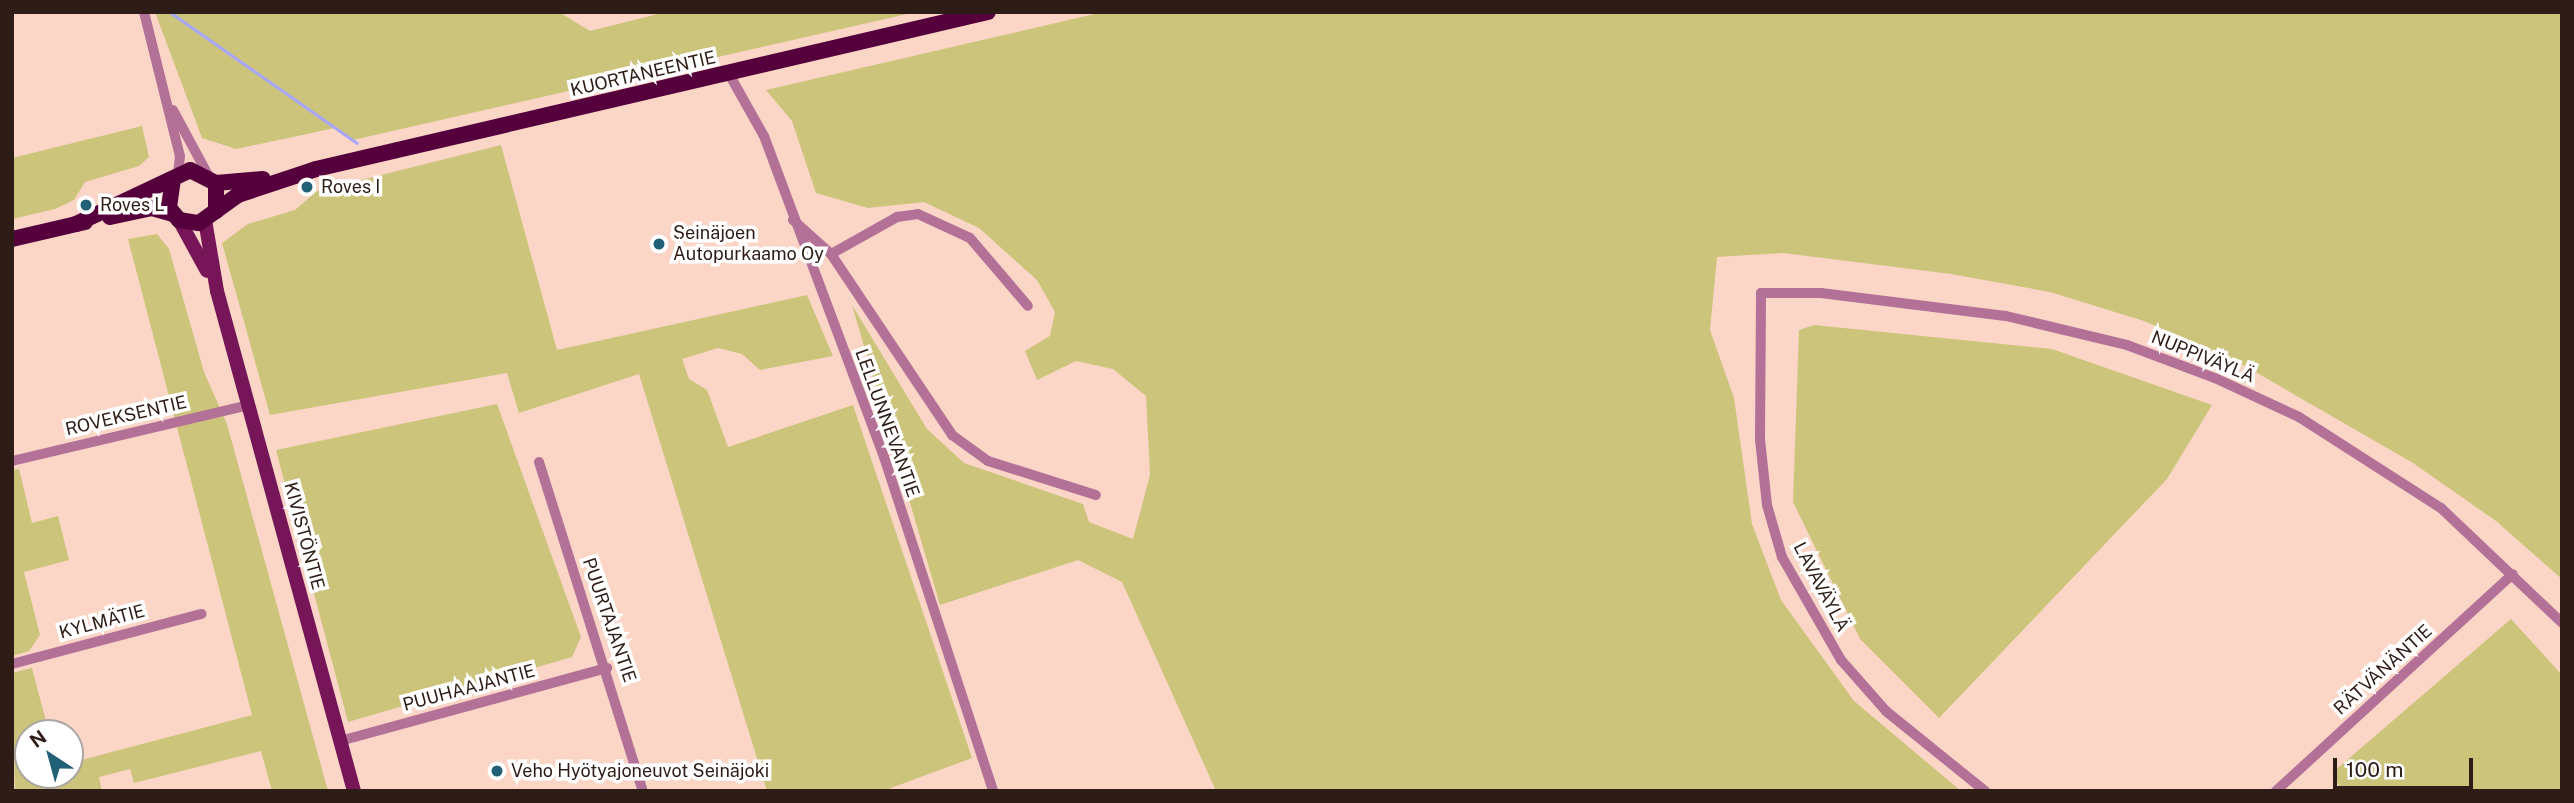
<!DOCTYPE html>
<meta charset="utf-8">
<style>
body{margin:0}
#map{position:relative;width:2574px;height:803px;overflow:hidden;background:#fbd6c6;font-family:"Public Sans",sans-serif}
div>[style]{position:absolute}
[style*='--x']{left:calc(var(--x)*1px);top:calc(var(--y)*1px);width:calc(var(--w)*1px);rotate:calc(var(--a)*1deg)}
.green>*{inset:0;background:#cbc47a}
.stream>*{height:2.5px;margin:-1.25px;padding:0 1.25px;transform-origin:1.25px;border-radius:1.25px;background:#a8a6fd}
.minor>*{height:10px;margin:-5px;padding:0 5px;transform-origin:5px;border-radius:5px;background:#b37198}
.major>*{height:14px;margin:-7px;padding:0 7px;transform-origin:7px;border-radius:7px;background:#761558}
.highway>*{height:16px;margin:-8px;padding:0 8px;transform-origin:8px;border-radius:8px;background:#55003d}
.dots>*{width:19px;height:19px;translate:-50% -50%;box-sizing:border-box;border:4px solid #fff;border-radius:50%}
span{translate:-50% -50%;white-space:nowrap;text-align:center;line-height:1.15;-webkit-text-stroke:7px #fff;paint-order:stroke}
.street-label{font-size:18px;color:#2e1d16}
.poi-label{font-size:18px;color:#2e1d16}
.left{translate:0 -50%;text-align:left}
.frame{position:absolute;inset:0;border:14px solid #2e1d16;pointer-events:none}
.north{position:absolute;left:14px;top:719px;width:70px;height:70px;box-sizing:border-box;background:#fff;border:2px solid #aba5a2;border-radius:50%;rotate:324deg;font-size:19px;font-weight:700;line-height:28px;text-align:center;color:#2e1d16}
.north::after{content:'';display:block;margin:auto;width:24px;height:32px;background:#216076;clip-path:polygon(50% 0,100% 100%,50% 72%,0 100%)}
.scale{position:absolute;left:2333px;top:758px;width:140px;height:32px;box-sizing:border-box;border:4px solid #2e1d16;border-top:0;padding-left:9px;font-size:21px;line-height:24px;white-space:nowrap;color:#2e1d16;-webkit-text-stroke:5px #fff;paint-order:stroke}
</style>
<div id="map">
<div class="green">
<i style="clip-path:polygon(155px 12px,559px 12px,590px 31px,666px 12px,916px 12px,353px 140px,335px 128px,236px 149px,202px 138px)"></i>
<i style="clip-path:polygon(1103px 12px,2562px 12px,2562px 579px,2496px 521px,2413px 463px,2238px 362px,2144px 321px,2050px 292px,1951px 274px,1783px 253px,1717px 257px,1710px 330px,1734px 398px,1752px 524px,1781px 600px,1854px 701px,1961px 791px,1216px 791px,1122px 582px,1078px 560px,940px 605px,852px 305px,927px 429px,964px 463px,1083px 504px,1089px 522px,1133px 539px,1150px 475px,1146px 396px,1113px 369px,1076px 361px,1037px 380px,1025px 351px,1050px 336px,1055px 312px,1037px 280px,979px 228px,924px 202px,868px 208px,816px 193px,792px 121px,766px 90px)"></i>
<i style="clip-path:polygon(142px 126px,149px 157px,139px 166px,85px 182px,74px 200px,55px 209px,12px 219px,12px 158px)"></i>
<i style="clip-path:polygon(501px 145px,557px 350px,807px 295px,833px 356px,760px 370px,742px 354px,718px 348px,682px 359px,689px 379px,707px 390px,728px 447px,853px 405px,972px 758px,883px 791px,767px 791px,639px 374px,519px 413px,507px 373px,270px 415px,222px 243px,248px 224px,295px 210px,317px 191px)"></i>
<i style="clip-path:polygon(157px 234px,169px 249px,204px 372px,227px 424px,328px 791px,272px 791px,261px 751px,134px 783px,130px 769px,99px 777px,102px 791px,15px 791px,12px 673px,32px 668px,49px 733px,28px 733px,28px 775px,70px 775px,70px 763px,252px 715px,128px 239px)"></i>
<i style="clip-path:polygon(1814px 325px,2052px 349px,2212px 405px,2167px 479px,1939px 718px,1860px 639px,1793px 502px,1799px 330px)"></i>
<i style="clip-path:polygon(497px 404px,581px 637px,572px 657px,348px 722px,276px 450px)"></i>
<i style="clip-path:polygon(19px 469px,32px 523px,58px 516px,69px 560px,24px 572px,40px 635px,29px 651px,12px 656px,12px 470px)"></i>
<i style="clip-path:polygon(2511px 619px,2562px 675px,2562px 791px,2342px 791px,2332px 773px)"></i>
</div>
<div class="stream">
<i style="--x:170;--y:12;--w:228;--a:35"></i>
</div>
<div class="minor">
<i style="--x:144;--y:12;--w:148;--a:76"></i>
<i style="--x:180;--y:156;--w:19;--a:96"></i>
<i style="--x:729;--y:74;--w:71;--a:60.6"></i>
<i style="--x:764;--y:136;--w:343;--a:69.5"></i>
<i style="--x:884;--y:457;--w:351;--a:71.9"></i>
<i style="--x:173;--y:110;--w:74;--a:61.7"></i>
<i style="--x:793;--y:220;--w:51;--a:41.8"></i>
<i style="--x:831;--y:254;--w:218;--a:56.2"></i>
<i style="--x:952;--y:435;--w:44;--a:35.8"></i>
<i style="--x:988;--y:461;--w:113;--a:17.5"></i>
<i style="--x:831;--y:254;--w:76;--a:-29.3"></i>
<i style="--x:897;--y:217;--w:21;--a:-8"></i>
<i style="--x:918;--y:214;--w:57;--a:24.8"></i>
<i style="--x:970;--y:238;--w:89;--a:49.5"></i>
<i style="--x:12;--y:461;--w:243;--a:-13.3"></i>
<i style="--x:539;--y:462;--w:345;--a:72.5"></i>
<i style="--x:12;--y:664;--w:196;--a:-14.8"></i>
<i style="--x:340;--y:741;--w:277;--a:-15.3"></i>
<i style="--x:1985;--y:791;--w:127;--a:-141.1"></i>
<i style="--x:1886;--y:711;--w:68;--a:-131.4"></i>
<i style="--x:1841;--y:660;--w:119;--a:-119.8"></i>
<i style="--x:1782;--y:557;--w:54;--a:-106.1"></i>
<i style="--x:1767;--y:505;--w:65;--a:-96.1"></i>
<i style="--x:1760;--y:440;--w:147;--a:-89.6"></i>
<i style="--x:1761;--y:293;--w:60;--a:0"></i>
<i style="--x:1821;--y:293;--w:186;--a:7.1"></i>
<i style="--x:2006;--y:316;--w:124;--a:13.5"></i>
<i style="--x:2127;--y:345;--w:94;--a:20.6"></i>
<i style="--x:2215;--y:378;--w:93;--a:24.9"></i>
<i style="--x:2299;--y:417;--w:169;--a:32.7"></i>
<i style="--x:2441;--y:508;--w:167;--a:43.5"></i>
<i style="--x:2276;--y:791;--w:321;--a:-42.5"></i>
</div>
<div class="major">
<i style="--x:179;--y:220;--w:58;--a:61.2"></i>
<i style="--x:205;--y:220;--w:72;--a:80.4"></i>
<i style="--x:217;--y:291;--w:518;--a:74.68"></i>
</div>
<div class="highway">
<i style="--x:173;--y:179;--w:29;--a:98"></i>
<i style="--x:169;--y:208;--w:16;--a:50"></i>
<i style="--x:179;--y:220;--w:20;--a:9"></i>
<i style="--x:199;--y:223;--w:48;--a:-35.7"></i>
<i style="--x:238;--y:195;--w:82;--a:-18.4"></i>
<i style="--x:316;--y:169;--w:690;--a:-13.15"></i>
<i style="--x:216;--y:183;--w:47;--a:-4.9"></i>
<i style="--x:110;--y:217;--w:43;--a:-12.1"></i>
<i style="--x:152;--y:208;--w:22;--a:16"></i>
<i style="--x:76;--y:224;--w:126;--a:-25.3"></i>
<i style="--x:190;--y:170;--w:29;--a:27"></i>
<i style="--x:216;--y:183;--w:28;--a:90"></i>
<i style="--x:12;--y:239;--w:75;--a:-13.1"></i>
</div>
<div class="dots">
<i style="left:307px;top:187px;background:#216076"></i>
<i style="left:86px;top:205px;background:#216076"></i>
<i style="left:659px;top:244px;background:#216076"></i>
<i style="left:497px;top:771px;background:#216076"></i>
</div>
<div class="street-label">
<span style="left:643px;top:74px;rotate:-13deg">KUORTANEENTIE</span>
<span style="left:2203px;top:357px;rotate:22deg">NUPPIVÄYLÄ</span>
<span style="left:126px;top:416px;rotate:-13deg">ROVEKSENTIE</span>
<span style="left:887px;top:423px;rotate:70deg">LELLUNNEVANTIE</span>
<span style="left:304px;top:536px;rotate:75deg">KIVISTÖNTIE</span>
<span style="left:1821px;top:587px;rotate:62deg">LAVAVÄYLÄ</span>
<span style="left:609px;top:620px;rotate:71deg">PUURTAJANTIE</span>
<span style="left:102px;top:622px;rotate:-15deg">KYLMÄTIE</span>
<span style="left:2383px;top:670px;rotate:-42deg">RÄTVÄNÄNTIE</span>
<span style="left:469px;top:688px;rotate:-15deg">PUUHAAJANTIE</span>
</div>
<div class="poi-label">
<span class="left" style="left:321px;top:187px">Roves I</span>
<span class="left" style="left:100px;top:205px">Roves L</span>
<span class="left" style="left:673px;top:244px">Seinäjoen<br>Autopurkaamo Oy</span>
<span class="left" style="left:511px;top:771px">Veho Hyötyajoneuvot Seinäjoki</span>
</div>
<div class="frame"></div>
<div class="north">N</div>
<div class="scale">100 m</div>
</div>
